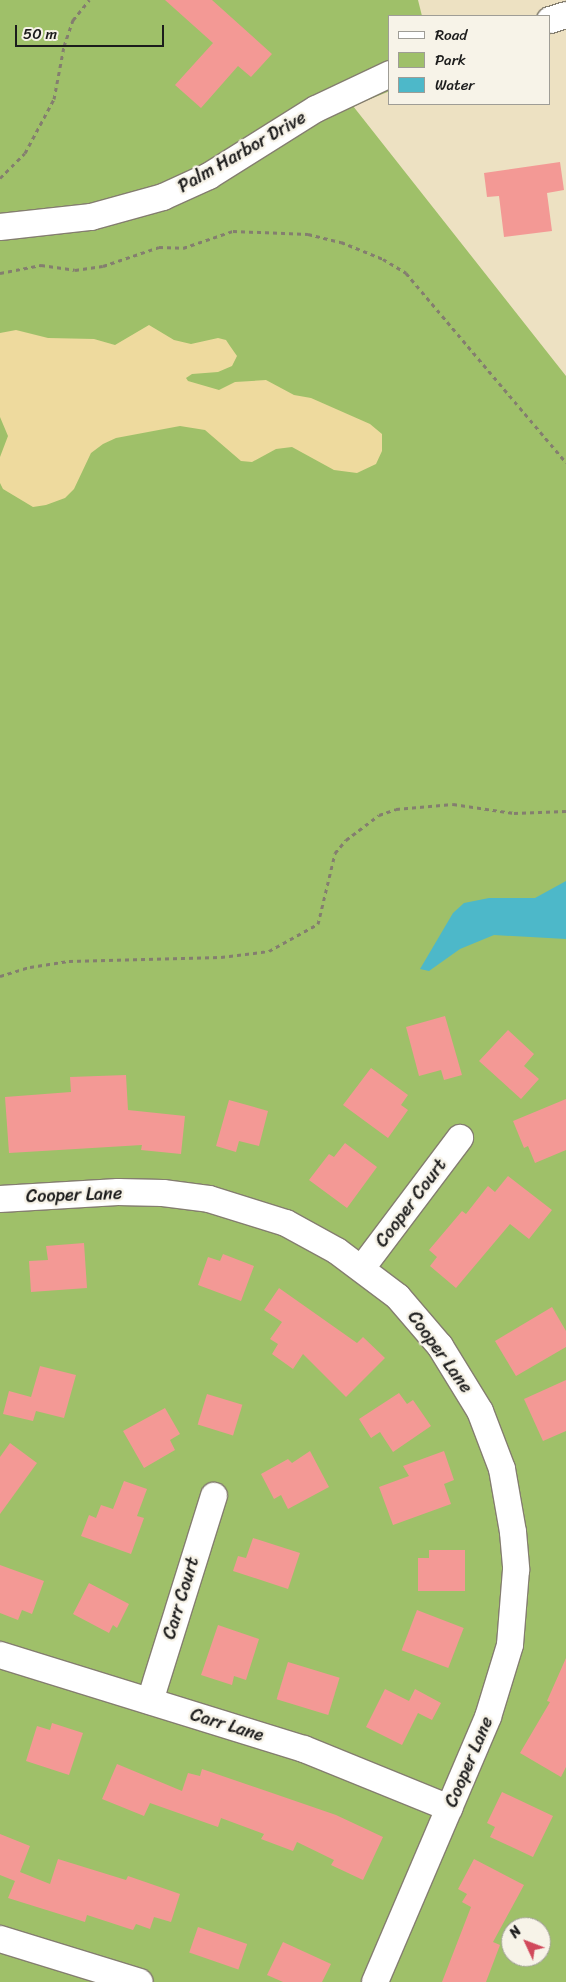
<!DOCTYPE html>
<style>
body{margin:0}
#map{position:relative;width:566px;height:1982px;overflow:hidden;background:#ede1c2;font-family:Sriracha,sans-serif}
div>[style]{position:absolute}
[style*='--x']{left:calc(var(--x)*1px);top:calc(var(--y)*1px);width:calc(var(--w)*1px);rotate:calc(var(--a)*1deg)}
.green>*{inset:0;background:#9fc069}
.sand>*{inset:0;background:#eeda9e}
.water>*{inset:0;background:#4db8c9}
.building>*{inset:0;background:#f39995;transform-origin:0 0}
.path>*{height:3px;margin-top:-1.5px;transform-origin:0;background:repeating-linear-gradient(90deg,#847e6f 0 4px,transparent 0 8px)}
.roads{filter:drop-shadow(1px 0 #847e6f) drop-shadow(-1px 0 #847e6f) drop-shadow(0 1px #847e6f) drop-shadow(0 -1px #847e6f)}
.minor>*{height:26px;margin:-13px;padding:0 13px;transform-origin:13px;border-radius:13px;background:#fff}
span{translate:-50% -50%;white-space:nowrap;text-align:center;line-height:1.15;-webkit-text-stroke:5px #f7f3e8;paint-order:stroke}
.street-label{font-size:18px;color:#1c1c1c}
.legend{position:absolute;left:388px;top:15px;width:162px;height:90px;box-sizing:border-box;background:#f7f3e8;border:1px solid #9f9d96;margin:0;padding:6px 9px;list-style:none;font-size:15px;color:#1c1c1c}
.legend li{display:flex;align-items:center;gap:10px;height:25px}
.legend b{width:25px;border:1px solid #9f9d96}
.north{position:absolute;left:501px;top:1917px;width:50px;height:50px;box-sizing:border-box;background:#f7f3e8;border:1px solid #9f9d96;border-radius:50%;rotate:313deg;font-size:14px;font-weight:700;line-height:20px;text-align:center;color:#1c1c1c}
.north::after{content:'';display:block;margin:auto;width:18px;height:22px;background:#d1495b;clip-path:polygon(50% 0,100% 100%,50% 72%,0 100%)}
.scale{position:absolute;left:15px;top:25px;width:149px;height:22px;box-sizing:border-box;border:2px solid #1c1c1c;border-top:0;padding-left:6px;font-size:15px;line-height:18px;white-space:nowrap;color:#1c1c1c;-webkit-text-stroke:4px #f7f3e8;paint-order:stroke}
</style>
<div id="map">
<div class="green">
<i style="clip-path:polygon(evenodd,0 0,418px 0,422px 16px,390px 16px,390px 91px,353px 106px,566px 376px,566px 1982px,0 1982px,0 0,511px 1927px,541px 1927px,541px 1957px,511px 1957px,511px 1927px)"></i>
</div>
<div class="sand">
<i style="clip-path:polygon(149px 325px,174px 340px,191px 344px,218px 338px,226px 340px,230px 346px,237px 356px,232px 366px,218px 372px,192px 374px,186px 378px,188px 381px,219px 390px,235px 382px,266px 380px,294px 395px,311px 398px,370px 424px,382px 434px,382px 451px,376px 464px,357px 473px,334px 470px,292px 447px,276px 449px,252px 462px,241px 461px,205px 430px,180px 426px,116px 438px,103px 444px,91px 453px,74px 489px,65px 498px,46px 505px,33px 507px,3px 489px,0 483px,0 457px,8px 436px,0 417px,0 333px,16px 330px,48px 338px,94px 339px,115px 345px)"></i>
</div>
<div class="water">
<i style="clip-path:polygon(566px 881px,566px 939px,494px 935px,460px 949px,429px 971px,420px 969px,453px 913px,464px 903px,489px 898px,535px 898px)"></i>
</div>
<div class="building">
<i style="clip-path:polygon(165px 0,212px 0,272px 54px,251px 77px,238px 66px,201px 108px,175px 85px,213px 43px)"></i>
<i style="clip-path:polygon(560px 162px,564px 190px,547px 193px,552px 231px,504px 237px,499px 196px,487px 197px,484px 173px)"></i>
<i style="clip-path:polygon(445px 1016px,462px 1075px,444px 1080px,441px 1070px,419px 1076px,406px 1027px)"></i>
<i style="clip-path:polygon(508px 1030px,534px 1054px,524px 1066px,539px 1079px,521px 1099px,479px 1061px)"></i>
<i style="clip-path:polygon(371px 1068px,408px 1095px,401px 1105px,408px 1110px,388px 1138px,343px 1105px)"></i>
<i style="clip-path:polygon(126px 1075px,128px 1110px,185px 1116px,181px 1154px,141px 1150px,142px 1145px,9px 1153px,5px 1097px,71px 1092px,70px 1077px)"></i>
<i style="clip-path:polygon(566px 1099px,566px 1150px,535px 1163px,528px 1146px,524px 1148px,513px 1121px)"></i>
<i style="clip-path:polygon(229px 1100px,268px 1111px,259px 1146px,239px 1141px,236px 1152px,216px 1146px)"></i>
<i style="clip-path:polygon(345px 1143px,377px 1167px,347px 1208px,309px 1180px,329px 1154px,334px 1157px)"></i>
<i style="clip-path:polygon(508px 1176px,552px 1210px,529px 1239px,510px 1224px,456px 1288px,430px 1266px,437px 1257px,429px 1250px,462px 1211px,466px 1214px,488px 1186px,495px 1192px)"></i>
<i style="clip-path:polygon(84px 1243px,87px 1288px,31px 1292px,29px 1261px,48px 1260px,46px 1246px)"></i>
<i style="clip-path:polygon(223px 1254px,254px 1266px,241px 1301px,198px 1285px,208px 1257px,220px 1261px)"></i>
<i style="clip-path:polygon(279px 1288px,357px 1343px,363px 1337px,385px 1358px,346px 1397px,303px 1354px,293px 1369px,272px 1354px,278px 1344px,270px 1339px,282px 1322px,264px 1310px)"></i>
<i style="clip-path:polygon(552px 1307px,566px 1331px,566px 1347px,516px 1376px,495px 1341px)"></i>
<i style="clip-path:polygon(40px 1366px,76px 1375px,64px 1418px,36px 1411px,33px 1421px,3px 1414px,9px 1391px,31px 1397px)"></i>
<i style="clip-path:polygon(566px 1380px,566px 1431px,543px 1441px,524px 1399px)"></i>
<i style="clip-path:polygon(399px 1393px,407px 1404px,413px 1400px,431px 1426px,393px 1452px,380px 1432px,371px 1438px,359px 1419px)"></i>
<i style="left:207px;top:1394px;width:37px;height:32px;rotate:17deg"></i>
<i style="clip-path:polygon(165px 1408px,180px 1434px,170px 1440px,175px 1450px,144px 1468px,123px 1431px)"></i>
<i style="clip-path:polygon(10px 1443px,37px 1463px,0 1514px,0 1457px)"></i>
<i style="clip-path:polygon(310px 1451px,329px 1487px,288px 1509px,281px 1495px,274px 1499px,261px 1474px,288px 1459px,292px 1463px)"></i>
<i style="clip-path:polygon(444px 1451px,454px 1480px,444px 1484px,451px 1504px,393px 1525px,379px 1487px,409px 1476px,403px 1466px)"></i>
<i style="clip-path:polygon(124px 1481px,147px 1489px,137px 1516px,144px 1518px,131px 1554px,81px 1536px,89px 1515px,96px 1518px,101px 1505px,113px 1509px)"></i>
<i style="clip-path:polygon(253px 1538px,300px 1553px,288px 1589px,233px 1571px,238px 1556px,246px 1558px)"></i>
<i style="clip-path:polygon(429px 1550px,465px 1550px,465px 1591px,418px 1591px,418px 1558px,429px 1558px)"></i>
<i style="clip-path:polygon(0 1565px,44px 1581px,32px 1614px,22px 1610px,18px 1620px,0 1613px)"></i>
<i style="clip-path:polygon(89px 1583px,129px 1604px,117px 1628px,113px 1625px,109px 1633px,73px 1614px)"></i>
<i style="left:417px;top:1610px;width:50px;height:43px;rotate:21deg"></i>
<i style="clip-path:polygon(218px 1625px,259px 1639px,246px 1680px,234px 1676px,232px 1685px,201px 1675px)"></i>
<i style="clip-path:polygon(566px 1658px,566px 1767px,561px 1777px,520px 1753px,550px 1702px,547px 1701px)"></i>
<i style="left:288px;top:1662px;width:54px;height:39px;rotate:17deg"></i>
<i style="clip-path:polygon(385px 1689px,409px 1701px,415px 1689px,441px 1703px,432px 1720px,418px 1713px,402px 1745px,366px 1727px)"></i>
<i style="clip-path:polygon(52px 1723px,83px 1733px,69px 1775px,26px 1761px,37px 1726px,50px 1730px)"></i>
<i style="clip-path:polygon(117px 1764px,182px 1791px,188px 1773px,200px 1776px,202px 1769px,336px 1815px,383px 1837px,363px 1880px,331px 1865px,334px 1860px,297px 1842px,293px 1851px,261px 1839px,264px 1834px,221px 1818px,218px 1827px,150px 1803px,144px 1816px,102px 1799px)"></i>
<i style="clip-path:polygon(502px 1792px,553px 1816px,533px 1857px,490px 1837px,495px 1827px,487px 1823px)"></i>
<i style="clip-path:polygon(0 1834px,30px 1846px,20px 1872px,50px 1884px,58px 1859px,126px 1880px,128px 1876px,180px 1894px,171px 1922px,154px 1917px,150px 1929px,136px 1924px,133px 1930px,87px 1915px,85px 1922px,8px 1898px,15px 1881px,0 1875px)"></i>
<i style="clip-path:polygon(474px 1859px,524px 1885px,493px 1942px,500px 1945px,486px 1982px,442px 1982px,471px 1907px,462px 1902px,467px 1894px,458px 1889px)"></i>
<i style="left:198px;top:1927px;width:52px;height:27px;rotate:19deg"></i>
<i style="clip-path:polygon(283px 1942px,331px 1964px,322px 1982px,283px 1982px,267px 1975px)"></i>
</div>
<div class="path">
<i style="--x:0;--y:178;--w:35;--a:-45"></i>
<i style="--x:25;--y:153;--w:61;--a:-61.8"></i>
<i style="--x:54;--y:99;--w:54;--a:-79.3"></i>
<i style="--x:64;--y:46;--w:28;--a:-71"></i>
<i style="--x:73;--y:20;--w:26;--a:-51"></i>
<i style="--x:0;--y:273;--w:42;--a:-11"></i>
<i style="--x:41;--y:265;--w:34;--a:8"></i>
<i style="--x:75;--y:270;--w:28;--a:-8"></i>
<i style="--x:103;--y:266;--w:59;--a:-18.7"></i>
<i style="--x:159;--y:247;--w:24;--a:2"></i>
<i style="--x:183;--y:248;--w:53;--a:-18.8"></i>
<i style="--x:233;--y:231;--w:75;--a:2.3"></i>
<i style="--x:308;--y:234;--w:34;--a:14"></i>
<i style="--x:341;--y:242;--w:45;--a:22"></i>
<i style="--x:383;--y:259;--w:27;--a:31"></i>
<i style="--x:406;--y:273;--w:248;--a:49.8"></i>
<i style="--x:0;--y:976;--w:31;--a:-17"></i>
<i style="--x:30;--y:967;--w:39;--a:-9"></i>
<i style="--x:69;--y:961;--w:152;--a:-1.5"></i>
<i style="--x:221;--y:957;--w:48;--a:-7.1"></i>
<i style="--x:269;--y:951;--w:56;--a:-28.9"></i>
<i style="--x:318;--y:924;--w:73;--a:-76.5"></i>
<i style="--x:335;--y:853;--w:17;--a:-50"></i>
<i style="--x:346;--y:840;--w:41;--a:-37.1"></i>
<i style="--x:379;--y:815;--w:18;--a:-19"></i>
<i style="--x:396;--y:809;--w:57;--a:-5"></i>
<i style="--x:453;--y:804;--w:62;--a:8.4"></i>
<i style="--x:514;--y:813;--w:52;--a:-2.2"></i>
</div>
<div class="roads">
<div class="minor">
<i style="--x:550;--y:20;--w:17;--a:-17"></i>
<i style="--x:0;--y:227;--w:92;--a:-6.3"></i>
<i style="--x:91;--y:217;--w:75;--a:-15.5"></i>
<i style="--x:163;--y:197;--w:51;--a:-24.5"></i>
<i style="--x:209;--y:176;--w:126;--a:-32.1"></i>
<i style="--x:316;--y:109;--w:82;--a:-25.3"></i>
<i style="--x:0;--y:1199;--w:118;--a:-3.4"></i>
<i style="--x:118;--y:1192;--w:45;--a:1.3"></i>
<i style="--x:163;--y:1193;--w:46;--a:7.4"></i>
<i style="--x:209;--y:1199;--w:81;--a:17.3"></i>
<i style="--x:286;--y:1223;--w:58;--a:28.8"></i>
<i style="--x:337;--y:1251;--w:76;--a:37"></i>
<i style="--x:398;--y:1297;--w:65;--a:49.4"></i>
<i style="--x:440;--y:1346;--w:76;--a:58.4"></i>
<i style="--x:480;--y:1411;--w:62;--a:69.2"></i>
<i style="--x:502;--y:1469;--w:64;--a:80.1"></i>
<i style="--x:513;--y:1532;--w:38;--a:85"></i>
<i style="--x:516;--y:1570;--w:75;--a:94.6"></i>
<i style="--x:510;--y:1645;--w:75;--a:107"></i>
<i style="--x:488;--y:1717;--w:288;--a:113.1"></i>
<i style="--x:362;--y:1268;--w:163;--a:-53"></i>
<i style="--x:0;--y:1655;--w:318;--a:17.2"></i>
<i style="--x:304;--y:1749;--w:157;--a:22.1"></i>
<i style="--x:150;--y:1701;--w:215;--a:-72.7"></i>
<i style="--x:0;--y:1939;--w:146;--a:17.1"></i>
</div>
</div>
<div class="street-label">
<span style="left:242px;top:152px;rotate:-30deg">Palm Harbor Drive</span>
<span style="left:74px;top:1195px;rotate:-2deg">Cooper Lane</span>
<span style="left:411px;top:1203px;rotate:-53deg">Cooper Court</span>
<span style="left:440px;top:1352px;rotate:54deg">Cooper Lane</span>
<span style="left:181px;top:1598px;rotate:-73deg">Carr Court</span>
<span style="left:227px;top:1725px;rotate:17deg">Carr Lane</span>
<span style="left:469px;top:1762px;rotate:-67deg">Cooper Lane</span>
</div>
<ul class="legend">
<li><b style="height:6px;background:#fff"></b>Road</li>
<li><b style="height:14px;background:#9fc069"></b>Park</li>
<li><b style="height:14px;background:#4db8c9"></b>Water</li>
</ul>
<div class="north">N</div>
<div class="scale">50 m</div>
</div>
